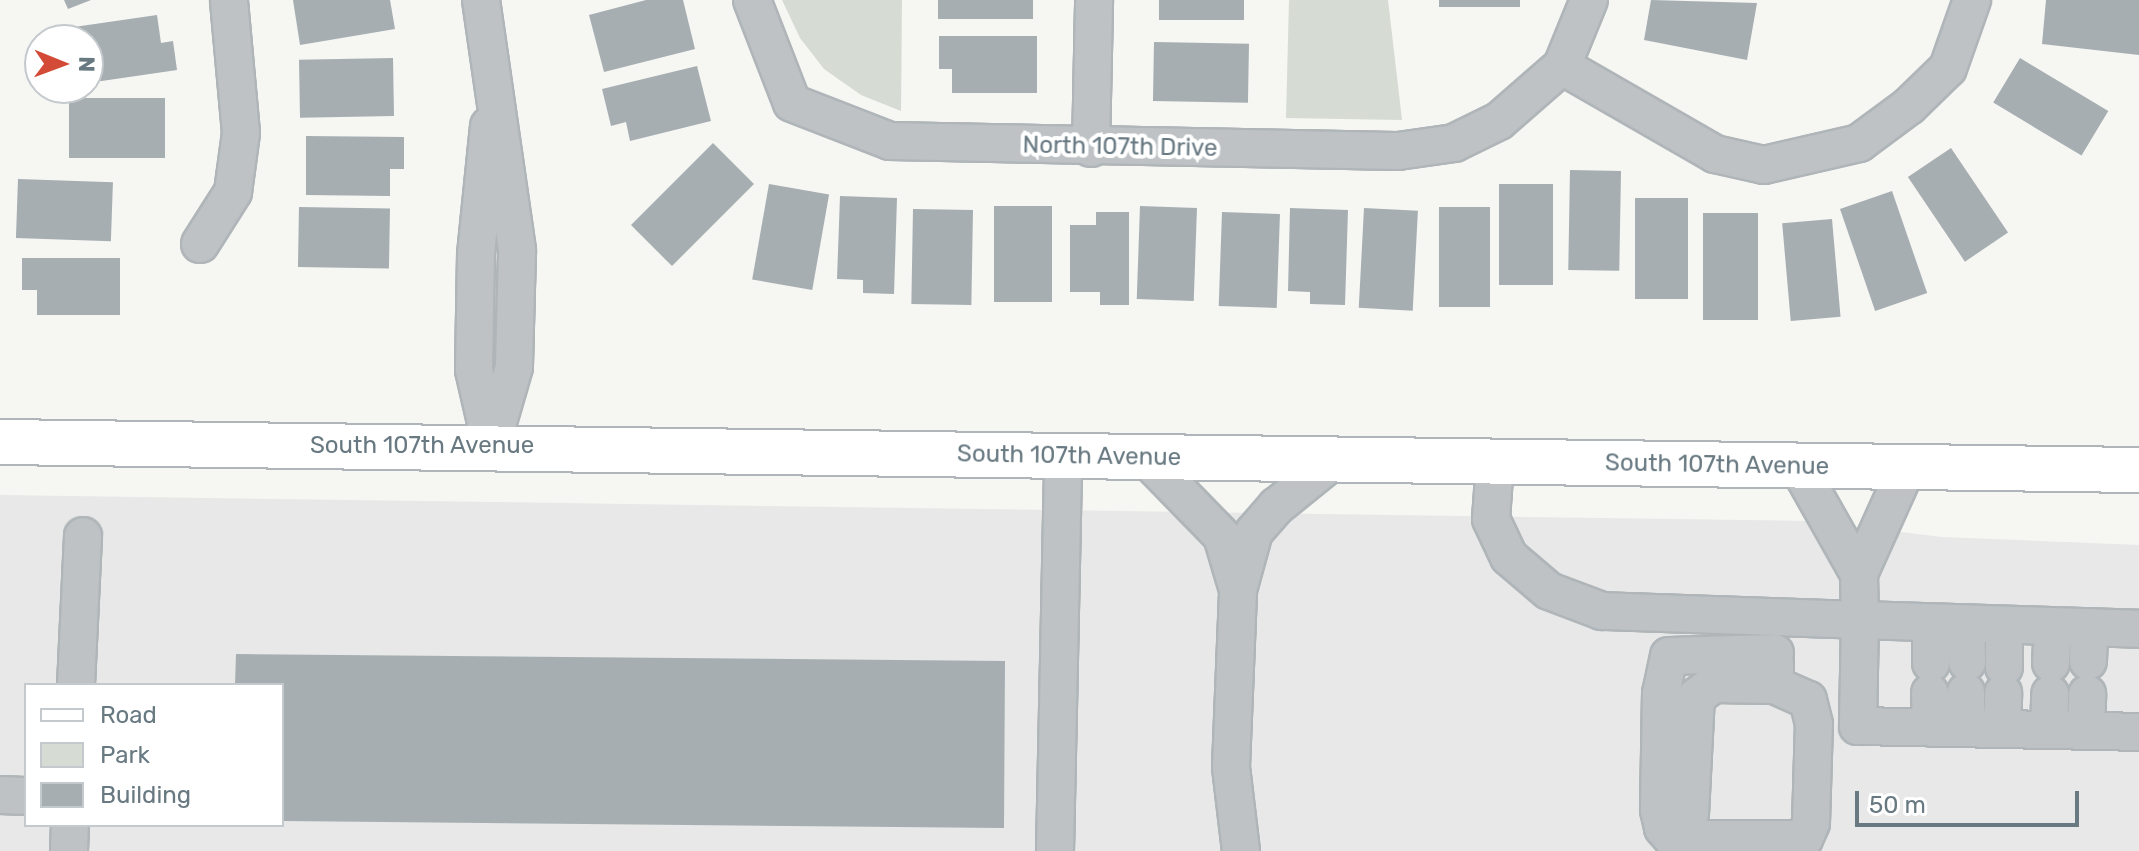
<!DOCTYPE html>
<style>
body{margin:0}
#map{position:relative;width:2139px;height:851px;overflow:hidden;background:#f6f6f3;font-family:Rubik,sans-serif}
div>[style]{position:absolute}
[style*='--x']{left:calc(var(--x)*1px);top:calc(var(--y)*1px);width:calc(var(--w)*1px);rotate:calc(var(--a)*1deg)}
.built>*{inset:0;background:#e7e8e7}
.green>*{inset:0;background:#d6dbd3}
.building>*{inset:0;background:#a6aeb2;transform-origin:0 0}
.roads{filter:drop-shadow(2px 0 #afb5b8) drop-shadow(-2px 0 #afb5b8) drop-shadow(0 2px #afb5b8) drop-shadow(0 -2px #afb5b8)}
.minor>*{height:36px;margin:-18px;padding:0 18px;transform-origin:18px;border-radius:18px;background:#bec2c5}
.major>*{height:44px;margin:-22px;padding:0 22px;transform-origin:22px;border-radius:22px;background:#fff}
span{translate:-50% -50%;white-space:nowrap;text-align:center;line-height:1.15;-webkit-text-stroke:8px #fff;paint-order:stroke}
.street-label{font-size:24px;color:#687982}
.legend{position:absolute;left:24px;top:683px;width:260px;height:144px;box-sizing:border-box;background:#fff;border:2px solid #c3c9cd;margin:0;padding:10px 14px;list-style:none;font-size:24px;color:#687982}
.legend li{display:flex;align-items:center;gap:16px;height:40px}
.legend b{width:40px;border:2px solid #c3c9cd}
.north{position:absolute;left:24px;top:24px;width:80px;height:80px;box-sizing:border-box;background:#fff;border:2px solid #c3c9cd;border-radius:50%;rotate:91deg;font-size:22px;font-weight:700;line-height:32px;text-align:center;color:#687982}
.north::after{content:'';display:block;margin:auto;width:28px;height:36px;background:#d34b36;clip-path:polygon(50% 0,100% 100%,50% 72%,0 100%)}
.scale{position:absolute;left:1855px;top:791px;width:224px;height:36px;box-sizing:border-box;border:4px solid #687982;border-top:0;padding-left:10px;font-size:24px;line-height:28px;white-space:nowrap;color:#687982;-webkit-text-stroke:6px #fff;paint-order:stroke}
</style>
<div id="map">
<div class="built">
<i style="clip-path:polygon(evenodd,0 495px,1810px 521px,1942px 537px,2139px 545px,2139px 851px,0 851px,0 495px,26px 685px,282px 685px,282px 825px,26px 825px,26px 685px)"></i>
</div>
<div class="green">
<i style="clip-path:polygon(782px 0,902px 0,901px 111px,861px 95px,824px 69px,800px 38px)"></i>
<i style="clip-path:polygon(1289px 0,1388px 0,1402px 120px,1286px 118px)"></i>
</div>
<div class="building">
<i style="clip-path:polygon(64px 0,91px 0,68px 9px)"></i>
<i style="clip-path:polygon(293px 0,390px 0,395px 29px,300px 45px)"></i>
<i style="clip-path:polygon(646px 0,683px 0,695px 49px,604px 72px,589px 15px)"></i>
<i style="left:938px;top:0;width:95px;height:19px"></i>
<i style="left:1159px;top:0;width:85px;height:20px"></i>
<i style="left:1439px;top:0;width:81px;height:7px"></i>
<i style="clip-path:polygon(1651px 0,1757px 3px,1747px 60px,1644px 40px)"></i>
<i style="clip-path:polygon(2046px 0,2139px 0,2139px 55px,2042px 44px)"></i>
<i style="clip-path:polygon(157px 15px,161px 43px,173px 41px,177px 70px,88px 83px,88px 40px,76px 40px,74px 27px)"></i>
<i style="clip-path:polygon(939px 36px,1037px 36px,1037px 93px,952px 93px,952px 69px,939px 69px)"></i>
<i style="left:1154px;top:42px;width:95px;height:59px;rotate:1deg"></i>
<i style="left:393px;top:58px;width:58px;height:94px;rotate:89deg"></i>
<i style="left:2020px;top:58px;width:103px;height:52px;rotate:31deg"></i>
<i style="clip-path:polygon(697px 66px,711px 121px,630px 141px,626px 122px,611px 126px,602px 89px)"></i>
<i style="left:165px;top:98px;width:60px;height:96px;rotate:90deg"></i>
<i style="clip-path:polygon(306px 136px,404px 137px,404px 169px,390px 169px,390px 196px,306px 195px)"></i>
<i style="left:713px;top:143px;width:58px;height:116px;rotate:45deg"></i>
<i style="left:1951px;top:148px;width:102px;height:52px;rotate:56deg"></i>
<i style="left:1570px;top:170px;width:51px;height:100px;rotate:1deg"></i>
<i style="left:18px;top:179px;width:95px;height:59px;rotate:2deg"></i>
<i style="left:769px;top:184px;width:61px;height:97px;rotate:10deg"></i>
<i style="left:1499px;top:184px;width:54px;height:101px"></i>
<i style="left:1892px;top:191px;width:108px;height:55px;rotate:71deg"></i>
<i style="clip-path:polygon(840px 196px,897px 198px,894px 294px,863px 293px,863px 280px,837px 279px)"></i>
<i style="left:1635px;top:198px;width:53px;height:101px"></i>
<i style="left:1052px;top:206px;width:96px;height:58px;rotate:90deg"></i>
<i style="left:1140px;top:206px;width:57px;height:93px;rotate:2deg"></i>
<i style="left:299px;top:207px;width:91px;height:60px;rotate:1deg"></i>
<i style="left:1490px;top:207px;width:100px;height:51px;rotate:90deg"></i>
<i style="clip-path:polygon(1290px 208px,1348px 210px,1345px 305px,1310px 304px,1310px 292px,1288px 291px)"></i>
<i style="left:1364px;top:208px;width:54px;height:100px;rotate:3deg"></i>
<i style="left:913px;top:209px;width:60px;height:95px;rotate:1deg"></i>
<i style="clip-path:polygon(1096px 212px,1129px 212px,1129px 305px,1100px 305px,1100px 292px,1070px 292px,1070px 225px,1096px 225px)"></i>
<i style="left:1222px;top:212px;width:58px;height:94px;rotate:2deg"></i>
<i style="left:1703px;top:213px;width:55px;height:107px"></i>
<i style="left:1832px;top:219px;width:98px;height:50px;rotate:85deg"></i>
<i style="clip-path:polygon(22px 258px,120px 258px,120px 315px,37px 315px,37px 290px,22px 290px)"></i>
<i style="clip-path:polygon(236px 654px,1005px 661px,1004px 828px,282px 821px,282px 685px,235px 685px)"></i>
</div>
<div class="roads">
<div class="minor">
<i style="--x:481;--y:0;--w:254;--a:81.8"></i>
<i style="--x:517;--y:251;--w:116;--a:91.5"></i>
<i style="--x:514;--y:367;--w:82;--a:106.2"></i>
<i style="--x:752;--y:0;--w:110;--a:68.8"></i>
<i style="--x:792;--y:103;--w:105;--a:21.2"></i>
<i style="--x:890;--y:141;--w:508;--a:1.13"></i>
<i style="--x:1398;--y:151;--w:57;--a:-8.1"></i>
<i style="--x:1454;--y:143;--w:50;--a:-26.1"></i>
<i style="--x:1499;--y:121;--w:84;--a:-41.1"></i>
<i style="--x:1562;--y:66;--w:71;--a:-67.8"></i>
<i style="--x:1562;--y:66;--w:177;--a:29.9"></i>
<i style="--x:1715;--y:154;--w:50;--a:12.7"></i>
<i style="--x:1764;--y:165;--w:98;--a:-13"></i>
<i style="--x:1859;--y:143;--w:62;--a:-36.5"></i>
<i style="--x:1909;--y:106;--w:54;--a:-44.3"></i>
<i style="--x:1948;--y:68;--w:72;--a:-70.6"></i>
<i style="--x:489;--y:126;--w:130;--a:95.8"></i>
<i style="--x:476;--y:255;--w:115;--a:91"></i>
<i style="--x:474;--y:370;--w:76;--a:77.1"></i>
<i style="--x:1091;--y:148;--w:148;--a:-88.8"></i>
<i style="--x:200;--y:244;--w:62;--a:-57.6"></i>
<i style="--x:233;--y:192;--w:60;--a:-82.3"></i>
<i style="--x:241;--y:133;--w:134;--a:-95.2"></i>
<i style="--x:1145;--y:457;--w:110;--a:45.7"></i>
<i style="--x:1222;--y:536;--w:56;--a:73.5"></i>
<i style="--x:1495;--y:463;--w:56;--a:94.1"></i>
<i style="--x:1491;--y:519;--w:42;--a:64.7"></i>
<i style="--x:1509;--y:557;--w:52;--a:40.4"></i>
<i style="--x:1549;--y:591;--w:57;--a:20.7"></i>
<i style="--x:1602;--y:611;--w:258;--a:2"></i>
<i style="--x:1860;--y:620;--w:106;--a:91.1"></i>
<i style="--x:1858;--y:726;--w:281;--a:1.2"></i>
<i style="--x:1798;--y:466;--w:124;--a:60.5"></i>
<i style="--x:1907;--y:467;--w:117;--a:114.2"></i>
<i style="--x:1859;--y:574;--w:46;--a:88.8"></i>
<i style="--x:1860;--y:620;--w:279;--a:1.8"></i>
<i style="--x:1966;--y:627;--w:35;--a:88"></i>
<i style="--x:2004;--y:627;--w:40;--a:90"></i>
<i style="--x:1775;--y:653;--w:106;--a:178.4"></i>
<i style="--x:1669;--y:656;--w:38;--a:102"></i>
<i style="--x:1661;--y:693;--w:117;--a:91"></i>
<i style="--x:1659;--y:810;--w:18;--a:77"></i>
<i style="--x:1663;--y:828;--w:15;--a:48"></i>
<i style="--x:1673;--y:839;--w:131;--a:0"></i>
<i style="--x:1804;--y:839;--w:17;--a:-66"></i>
<i style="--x:1811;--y:823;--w:99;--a:-88.3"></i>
<i style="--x:1814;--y:724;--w:25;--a:-104"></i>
<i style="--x:1808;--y:700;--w:36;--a:-156"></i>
<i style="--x:2088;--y:661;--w:34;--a:-88"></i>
<i style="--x:1931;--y:663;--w:37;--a:-90"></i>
<i style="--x:2051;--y:663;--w:36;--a:-87"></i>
<i style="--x:76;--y:685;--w:149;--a:-87.3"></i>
<i style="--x:1930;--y:693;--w:35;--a:88"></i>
<i style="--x:1966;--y:728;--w:36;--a:-90"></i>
<i style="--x:2002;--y:729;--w:36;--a:-88"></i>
<i style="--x:2049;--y:730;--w:36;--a:-88"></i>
<i style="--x:2086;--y:730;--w:36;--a:-88"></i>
<i style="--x:0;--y:795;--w:26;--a:2"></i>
<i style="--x:1690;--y:814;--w:117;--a:-87.1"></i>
<i style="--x:1696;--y:697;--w:21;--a:-37"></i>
<i style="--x:1713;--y:684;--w:62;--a:0.9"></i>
<i style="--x:1775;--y:685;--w:22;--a:-90"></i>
<i style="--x:69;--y:851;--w:26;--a:-88"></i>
<i style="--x:1055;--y:851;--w:394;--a:-88.8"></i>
<i style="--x:1241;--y:851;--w:85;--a:-96.8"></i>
<i style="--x:1231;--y:767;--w:177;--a:-87.7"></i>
<i style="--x:1238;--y:590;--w:60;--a:-74.6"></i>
<i style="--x:1254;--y:532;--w:35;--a:-49"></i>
<i style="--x:1277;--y:506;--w:73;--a:-38.9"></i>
</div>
<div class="major">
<i style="--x:0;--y:442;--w:2139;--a:0.75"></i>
</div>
</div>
<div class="street-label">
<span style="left:1120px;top:147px;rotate:1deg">North 107th Drive</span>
<span style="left:422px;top:446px">South 107th Avenue</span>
<span style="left:1069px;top:456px;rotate:1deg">South 107th Avenue</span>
<span style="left:1717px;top:465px;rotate:1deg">South 107th Avenue</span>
</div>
<ul class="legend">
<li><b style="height:10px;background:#fff"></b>Road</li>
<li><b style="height:22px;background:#d6dbd3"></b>Park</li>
<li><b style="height:22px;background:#a6aeb2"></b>Building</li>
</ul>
<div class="north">N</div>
<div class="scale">50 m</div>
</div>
